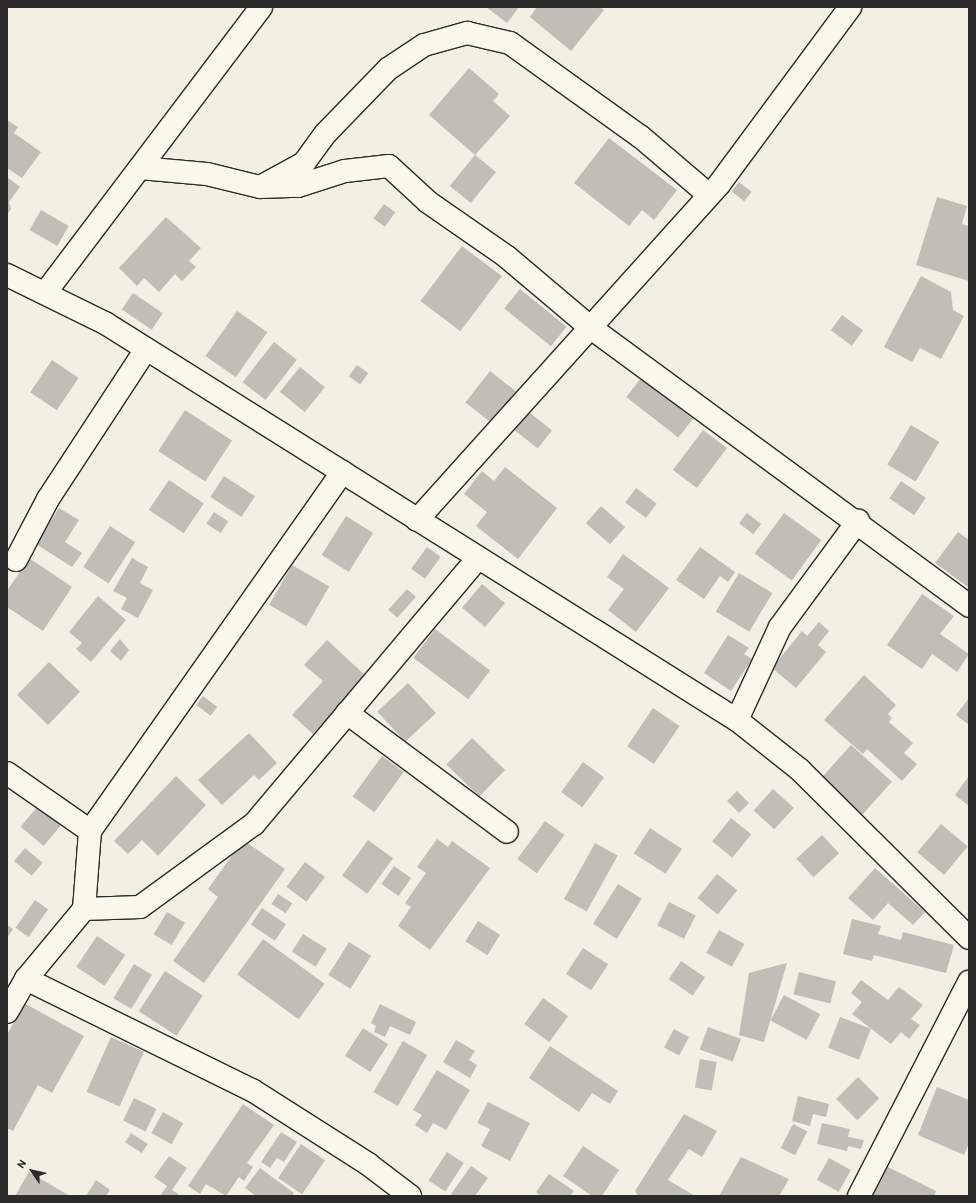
<!DOCTYPE html>
<style>
body{margin:0}
#map{position:relative;width:976px;height:1203px;overflow:hidden;background:#f3efe4;font-family:Itim,sans-serif}
div>[style]{position:absolute}
[style*='--x']{left:calc(var(--x)*1px);top:calc(var(--y)*1px);width:calc(var(--w)*1px);rotate:calc(var(--a)*1deg)}
.building>*{inset:0;background:#c0beb6;transform-origin:0 0}
.roads{filter:drop-shadow(1px 0 #2b2b2b) drop-shadow(-1px 0 #2b2b2b) drop-shadow(0 1px #2b2b2b) drop-shadow(0 -1px #2b2b2b)}
.minor>*{height:22px;margin:-11px;padding:0 11px;transform-origin:11px;border-radius:11px;background:#fbf7ec}
span{translate:-50% -50%;white-space:nowrap;text-align:center;line-height:1.15;-webkit-text-stroke:4px #fbf7ec;paint-order:stroke}
.frame{position:absolute;inset:0;border:8px solid #2b2b2b;pointer-events:none}
.north{position:absolute;left:12px;top:1151px;width:40px;height:40px;-webkit-text-stroke:3px #fbf7ec;paint-order:stroke;rotate:304deg;font-size:11px;font-weight:700;line-height:16px;text-align:center;color:#2b2b2b}
.north::after{content:'';display:block;margin:auto;width:14px;height:18px;background:#2b2b2b;clip-path:polygon(50% 0,100% 100%,50% 72%,0 100%)}
</style>
<div id="map">
<div class="building">
<i style="clip-path:polygon(486px 7px,519px 7px,507px 23px)"></i>
<i style="clip-path:polygon(537px 7px,600px 7px,604px 10px,571px 51px,530px 17px)"></i>
<i style="clip-path:polygon(469px 68px,499px 94px,493px 101px,510px 116px,475px 155px,429px 115px)"></i>
<i style="clip-path:polygon(7px 120px,18px 127px,14px 133px,41px 152px,22px 178px,7px 168px)"></i>
<i style="clip-path:polygon(609px 138px,677px 190px,654px 220px,642px 210px,629px 226px,574px 183px)"></i>
<i style="left:475px;top:155px;width:27px;height:40px;rotate:39deg"></i>
<i style="clip-path:polygon(7px 177px,20px 187px,9px 202px,11px 209px,7px 215px)"></i>
<i style="left:739px;top:182px;width:16px;height:12px;rotate:38deg"></i>
<i style="clip-path:polygon(937px 197px,967px 206px,962px 224px,969px 226px,969px 281px,916px 265px)"></i>
<i style="left:384px;top:204px;width:14px;height:18px;rotate:36deg"></i>
<i style="left:41px;top:210px;width:32px;height:23px;rotate:30deg"></i>
<i style="clip-path:polygon(166px 217px,201px 248px,189px 261px,196px 267px,182px 281px,175px 274px,159px 292px,144px 278px,137px 286px,119px 268px)"></i>
<i style="left:462px;top:246px;width:50px;height:69px;rotate:37deg"></i>
<i style="clip-path:polygon(921px 276px,951px 292px,953px 310px,964px 316px,941px 359px,920px 348px,912px 362px,884px 347px)"></i>
<i style="left:520px;top:289px;width:60px;height:25px;rotate:39deg"></i>
<i style="left:133px;top:293px;width:36px;height:20px;rotate:34deg"></i>
<i style="left:237px;top:311px;width:37px;height:55px;rotate:35deg"></i>
<i style="left:842px;top:315px;width:26px;height:19px;rotate:36deg"></i>
<i style="left:274px;top:342px;width:29px;height:51px;rotate:38deg"></i>
<i style="left:52px;top:360px;width:32px;height:39px;rotate:34deg"></i>
<i style="left:357px;top:365px;width:14px;height:14px;rotate:36deg"></i>
<i style="left:300px;top:367px;width:32px;height:32px;rotate:39deg"></i>
<i style="left:490px;top:371px;width:33px;height:40px;rotate:38deg"></i>
<i style="left:641px;top:378px;width:66px;height:24px;rotate:38deg"></i>
<i style="left:185px;top:410px;width:56px;height:49px;rotate:33deg"></i>
<i style="left:526px;top:410px;width:33px;height:23px;rotate:38deg"></i>
<i style="left:911px;top:425px;width:33px;height:46px;rotate:31deg"></i>
<i style="left:703px;top:430px;width:30px;height:50px;rotate:37deg"></i>
<i style="clip-path:polygon(505px 467px,557px 508px,518px 559px,476px 526px,487px 512px,464px 494px,482px 471px,494px 481px)"></i>
<i style="left:224px;top:476px;width:37px;height:25px;rotate:33deg"></i>
<i style="left:169px;top:480px;width:42px;height:36px;rotate:34deg"></i>
<i style="left:901px;top:481px;width:30px;height:21px;rotate:34deg"></i>
<i style="left:636px;top:488px;width:26px;height:18px;rotate:37deg"></i>
<i style="left:601px;top:506px;width:32px;height:23px;rotate:41deg"></i>
<i style="clip-path:polygon(59px 508px,79px 520px,65px 542px,82px 553px,72px 567px,36px 544px)"></i>
<i style="left:214px;top:512px;width:17px;height:14px;rotate:33deg"></i>
<i style="left:747px;top:513px;width:18px;height:13px;rotate:38deg"></i>
<i style="left:784px;top:513px;width:46px;height:50px;rotate:36deg"></i>
<i style="left:346px;top:516px;width:32px;height:46px;rotate:32deg"></i>
<i style="left:110px;top:526px;width:30px;height:49px;rotate:33deg"></i>
<i style="clip-path:polygon(958px 532px,969px 540px,968px 587px,935px 563px)"></i>
<i style="left:427px;top:547px;width:17px;height:27px;rotate:36deg"></i>
<i style="clip-path:polygon(700px 547px,735px 572px,728px 582px,720px 576px,704px 599px,676px 580px)"></i>
<i style="clip-path:polygon(623px 554px,669px 588px,636px 632px,608px 610px,624px 589px,607px 577px)"></i>
<i style="clip-path:polygon(29px 558px,72px 587px,43px 631px,7px 607px,7px 591px)"></i>
<i style="clip-path:polygon(132px 558px,148px 567px,140px 583px,153px 590px,138px 618px,121px 609px,127px 598px,113px 591px)"></i>
<i style="left:292px;top:565px;width:43px;height:46px;rotate:30deg"></i>
<i style="left:739px;top:573px;width:39px;height:45px;rotate:31deg"></i>
<i style="left:482px;top:584px;width:30px;height:31px;rotate:40deg"></i>
<i style="left:407px;top:589px;width:12px;height:28px;rotate:42deg"></i>
<i style="clip-path:polygon(922px 594px,954px 616px,940px 634px,969px 654px,957px 672px,932px 654px,922px 669px,887px 645px)"></i>
<i style="clip-path:polygon(98px 596px,126px 620px,91px 662px,76px 649px,82px 643px,69px 632px)"></i>
<i style="clip-path:polygon(819px 622px,829px 631px,818px 645px,826px 652px,796px 688px,772px 668px,802px 631px,807px 636px)"></i>
<i style="left:435px;top:629px;width:69px;height:36px;rotate:37deg"></i>
<i style="clip-path:polygon(728px 635px,749px 648px,744px 654px,752px 659px,731px 691px,704px 673px)"></i>
<i style="clip-path:polygon(120px 639px,129px 650px,121px 661px,110px 651px)"></i>
<i style="clip-path:polygon(327px 640px,366px 676px,313px 734px,292px 715px,323px 681px,304px 665px)"></i>
<i style="left:49px;top:662px;width:43px;height:46px;rotate:44deg"></i>
<i style="clip-path:polygon(864px 675px,896px 705px,888px 714px,892px 718px,889px 722px,913px 743px,904px 753px,917px 764px,902px 781px,867px 749px,863px 754px,824px 720px)"></i>
<i style="left:408px;top:683px;width:41px;height:42px;rotate:47deg"></i>
<i style="left:203px;top:696px;width:18px;height:11px;rotate:38deg"></i>
<i style="clip-path:polygon(969px 698px,969px 725px,956px 715px)"></i>
<i style="left:653px;top:708px;width:32px;height:46px;rotate:34deg"></i>
<i style="clip-path:polygon(249px 733px,277px 763px,259px 780px,254px 775px,222px 805px,198px 780px)"></i>
<i style="left:472px;top:738px;width:46px;height:37px;rotate:44deg"></i>
<i style="left:851px;top:745px;width:55px;height:45px;rotate:42deg"></i>
<i style="left:382px;top:756px;width:27px;height:50px;rotate:36deg"></i>
<i style="left:583px;top:762px;width:26px;height:37px;rotate:36deg"></i>
<i style="clip-path:polygon(176px 776px,206px 805px,158px 856px,142px 840px,128px 854px,114px 841px)"></i>
<i style="clip-path:polygon(969px 776px,969px 806px,955px 795px)"></i>
<i style="left:773px;top:789px;width:28px;height:29px;rotate:42deg"></i>
<i style="left:737px;top:791px;width:17px;height:14px;rotate:45deg"></i>
<i style="left:38px;top:806px;width:30px;height:27px;rotate:40deg"></i>
<i style="left:731px;top:818px;width:26px;height:30px;rotate:39deg"></i>
<i style="left:545px;top:821px;width:24px;height:47px;rotate:36deg"></i>
<i style="left:941px;top:824px;width:35px;height:37px;rotate:40deg"></i>
<i style="left:650px;top:828px;width:38px;height:30px;rotate:33deg"></i>
<i style="left:822px;top:835px;width:25px;height:35px;rotate:47deg"></i>
<i style="clip-path:polygon(437px 839px,448px 847px,452px 841px,490px 868px,430px 950px,398px 926px,411px 907px,405px 903px,426px 873px,417px 867px)"></i>
<i style="clip-path:polygon(243px 840px,285px 869px,204px 983px,173px 961px,218px 897px,208px 889px)"></i>
<i style="left:368px;top:840px;width:31px;height:44px;rotate:36deg"></i>
<i style="left:595px;top:843px;width:26px;height:64px;rotate:29deg"></i>
<i style="left:25px;top:848px;width:23px;height:17px;rotate:40deg"></i>
<i style="left:305px;top:862px;width:25px;height:31px;rotate:37deg"></i>
<i style="left:394px;top:866px;width:21px;height:22px;rotate:35deg"></i>
<i style="clip-path:polygon(875px 868px,925px 912px,913px 925px,888px 903px,873px 920px,848px 898px)"></i>
<i style="left:717px;top:874px;width:26px;height:31px;rotate:39deg"></i>
<i style="left:618px;top:884px;width:28px;height:47px;rotate:32deg"></i>
<i style="left:278px;top:894px;width:17px;height:12px;rotate:33deg"></i>
<i style="left:35px;top:900px;width:16px;height:34px;rotate:35deg"></i>
<i style="left:669px;top:902px;width:30px;height:26px;rotate:27deg"></i>
<i style="left:262px;top:908px;width:29px;height:20px;rotate:34deg"></i>
<i style="left:167px;top:912px;width:21px;height:26px;rotate:31deg"></i>
<i style="clip-path:polygon(852px 919px,881px 926px,878px 934px,901px 940px,903px 932px,954px 945px,946px 973px,874px 955px,872px 961px,843px 954px)"></i>
<i style="left:478px;top:921px;width:26px;height:24px;rotate:32deg"></i>
<i style="clip-path:polygon(7px 925px,13px 929px,7px 938px)"></i>
<i style="left:719px;top:930px;width:29px;height:26px;rotate:29deg"></i>
<i style="left:303px;top:934px;width:28px;height:21px;rotate:32deg"></i>
<i style="left:97px;top:936px;width:34px;height:37px;rotate:34deg"></i>
<i style="left:263px;top:939px;width:76px;height:44px;rotate:36deg"></i>
<i style="left:349px;top:942px;width:26px;height:39px;rotate:32deg"></i>
<i style="left:583px;top:948px;width:30px;height:31px;rotate:33deg"></i>
<i style="left:681px;top:961px;width:29px;height:22px;rotate:34deg"></i>
<i style="clip-path:polygon(787px 963px,764px 1042px,739px 1035px,749px 973px)"></i>
<i style="left:134px;top:964px;width:21px;height:40px;rotate:31deg"></i>
<i style="left:165px;top:971px;width:45px;height:48px;rotate:33deg"></i>
<i style="left:799px;top:972px;width:38px;height:23px;rotate:14deg"></i>
<i style="clip-path:polygon(861px 980px,888px 1000px,899px 987px,923px 1005px,911px 1019px,920px 1025px,909px 1039px,901px 1032px,891px 1044px,852px 1014px,862px 1002px,851px 993px)"></i>
<i style="left:784px;top:995px;width:41px;height:29px;rotate:28deg"></i>
<i style="left:543px;top:998px;width:31px;height:32px;rotate:36deg"></i>
<i style="clip-path:polygon(24px 1003px,84px 1036px,52px 1093px,38px 1085px,13px 1131px,7px 1128px,7px 1035px)"></i>
<i style="clip-path:polygon(380px 1004px,416px 1022px,410px 1035px,390px 1026px,385px 1037px,374px 1032px,376px 1026px,371px 1023px)"></i>
<i style="left:840px;top:1017px;width:33px;height:33px;rotate:21deg"></i>
<i style="left:708px;top:1027px;width:35px;height:24px;rotate:20deg"></i>
<i style="left:363px;top:1028px;width:30px;height:33px;rotate:33deg"></i>
<i style="left:674px;top:1029px;width:17px;height:21px;rotate:28deg"></i>
<i style="left:111px;top:1037px;width:36px;height:60px;rotate:24deg"></i>
<i style="clip-path:polygon(456px 1040px,475px 1051px,469px 1060px,477px 1065px,470px 1078px,443px 1062px)"></i>
<i style="left:403px;top:1041px;width:28px;height:59px;rotate:30deg"></i>
<i style="clip-path:polygon(550px 1046px,618px 1091px,610px 1104px,592px 1093px,579px 1112px,529px 1078px)"></i>
<i style="left:700px;top:1059px;width:17px;height:29px;rotate:10deg"></i>
<i style="clip-path:polygon(437px 1070px,470px 1090px,446px 1130px,433px 1123px,427px 1133px,415px 1125px,422px 1115px,413px 1110px)"></i>
<i style="left:858px;top:1077px;width:30px;height:31px;rotate:45deg"></i>
<i style="clip-path:polygon(937px 1087px,969px 1100px,969px 1143px,964px 1155px,918px 1135px)"></i>
<i style="clip-path:polygon(798px 1096px,829px 1104px,826px 1117px,813px 1114px,810px 1126px,792px 1121px)"></i>
<i style="left:134px;top:1098px;width:25px;height:25px;rotate:26deg"></i>
<i style="clip-path:polygon(488px 1102px,530px 1123px,510px 1161px,481px 1146px,490px 1129px,477px 1123px)"></i>
<i style="clip-path:polygon(243px 1104px,274px 1125px,247px 1163px,253px 1167px,244px 1181px,239px 1177px,226px 1196px,206px 1184px,200px 1194px,188px 1186px)"></i>
<i style="left:163px;top:1112px;width:23px;height:24px;rotate:29deg"></i>
<i style="clip-path:polygon(684px 1114px,717px 1131px,702px 1157px,689px 1149px,668px 1180px,695px 1196px,638px 1196px,635px 1191px)"></i>
<i style="clip-path:polygon(822px 1123px,850px 1129px,848px 1137px,864px 1140px,861px 1149px,848px 1146px,847px 1151px,817px 1144px)"></i>
<i style="left:793px;top:1124px;width:16px;height:27px;rotate:27deg"></i>
<i style="clip-path:polygon(281px 1132px,297px 1142px,284px 1162px,277px 1158px,270px 1168px,261px 1162px)"></i>
<i style="left:131px;top:1133px;width:20px;height:11px;rotate:33deg"></i>
<i style="left:301px;top:1144px;width:29px;height:41px;rotate:34deg"></i>
<i style="clip-path:polygon(583px 1146px,619px 1170px,602px 1196px,592px 1196px,563px 1176px)"></i>
<i style="left:447px;top:1152px;width:20px;height:34px;rotate:33deg"></i>
<i style="clip-path:polygon(169px 1156px,187px 1168px,172px 1190px,181px 1196px,160px 1196px,167px 1186px,154px 1177px)"></i>
<i style="clip-path:polygon(741px 1157px,789px 1179px,779px 1196px,719px 1196px)"></i>
<i style="left:829px;top:1158px;width:25px;height:25px;rotate:29deg"></i>
<i style="clip-path:polygon(471px 1166px,488px 1178px,475px 1196px,454px 1196px,451px 1194px)"></i>
<i style="clip-path:polygon(886px 1166px,936px 1191px,934px 1196px,872px 1196px)"></i>
<i style="clip-path:polygon(260px 1168px,294px 1193px,292px 1196px,256px 1196px,245px 1188px)"></i>
<i style="clip-path:polygon(29px 1172px,70px 1196px,15px 1196px)"></i>
<i style="clip-path:polygon(549px 1174px,574px 1191px,570px 1196px,541px 1196px,536px 1192px)"></i>
<i style="clip-path:polygon(96px 1180px,110px 1190px,106px 1196px,86px 1196px)"></i>
</div>
<div class="roads">
<div class="minor">
<i style="--x:140;--y:168;--w:67;--a:5.1"></i>
<i style="--x:207;--y:174;--w:55;--a:13.8"></i>
<i style="--x:260;--y:187;--w:38;--a:-2"></i>
<i style="--x:298;--y:186;--w:49;--a:-17.7"></i>
<i style="--x:345;--y:171;--w:44;--a:-6.5"></i>
<i style="--x:389;--y:166;--w:53;--a:42.7"></i>
<i style="--x:428;--y:202;--w:96;--a:34.8"></i>
<i style="--x:507;--y:257;--w:110;--a:40.2"></i>
<i style="--x:591;--y:328;--w:469;--a:36.3"></i>
<i style="--x:264;--y:185;--w:46;--a:-28.8"></i>
<i style="--x:304;--y:163;--w:37;--a:-54"></i>
<i style="--x:326;--y:133;--w:89;--a:-45.9"></i>
<i style="--x:388;--y:69;--w:43;--a:-33.7"></i>
<i style="--x:424;--y:45;--w:45;--a:-15.6"></i>
<i style="--x:467;--y:33;--w:44;--a:13.1"></i>
<i style="--x:510;--y:43;--w:161;--a:35.7"></i>
<i style="--x:641;--y:137;--w:89;--a:40.5"></i>
<i style="--x:7;--y:275;--w:109;--a:26.1"></i>
<i style="--x:105;--y:323;--w:746;--a:32.14"></i>
<i style="--x:737;--y:720;--w:80;--a:38.4"></i>
<i style="--x:800;--y:770;--w:238;--a:44.8"></i>
<i style="--x:45;--y:293;--w:358;--a:-52.9"></i>
<i style="--x:417;--y:520;--w:453;--a:-48"></i>
<i style="--x:720;--y:183;--w:219;--a:-53.5"></i>
<i style="--x:16;--y:560;--w:69;--a:-62.3"></i>
<i style="--x:48;--y:499;--w:179;--a:-56.8"></i>
<i style="--x:347;--y:713;--w:199;--a:36.6"></i>
<i style="--x:737;--y:720;--w:102;--a:-65.2"></i>
<i style="--x:780;--y:627;--w:132;--a:-53.7"></i>
<i style="--x:7;--y:773;--w:101;--a:34.9"></i>
<i style="--x:90;--y:831;--w:78;--a:94.4"></i>
<i style="--x:84;--y:909;--w:91;--a:129.6"></i>
<i style="--x:26;--y:979;--w:38;--a:120"></i>
<i style="--x:90;--y:831;--w:439;--a:-54.9"></i>
<i style="--x:84;--y:909;--w:56;--a:-2"></i>
<i style="--x:140;--y:907;--w:141;--a:-36.1"></i>
<i style="--x:254;--y:824;--w:348;--a:-49.9"></i>
<i style="--x:26;--y:979;--w:252;--a:26.2"></i>
<i style="--x:252;--y:1090;--w:138;--a:32.5"></i>
<i style="--x:368;--y:1164;--w:53;--a:37.3"></i>
<i style="--x:859;--y:1196;--w:241;--a:-62.8"></i>
</div>
</div>
<div class="frame"></div>
<div class="north">N</div>
</div>
